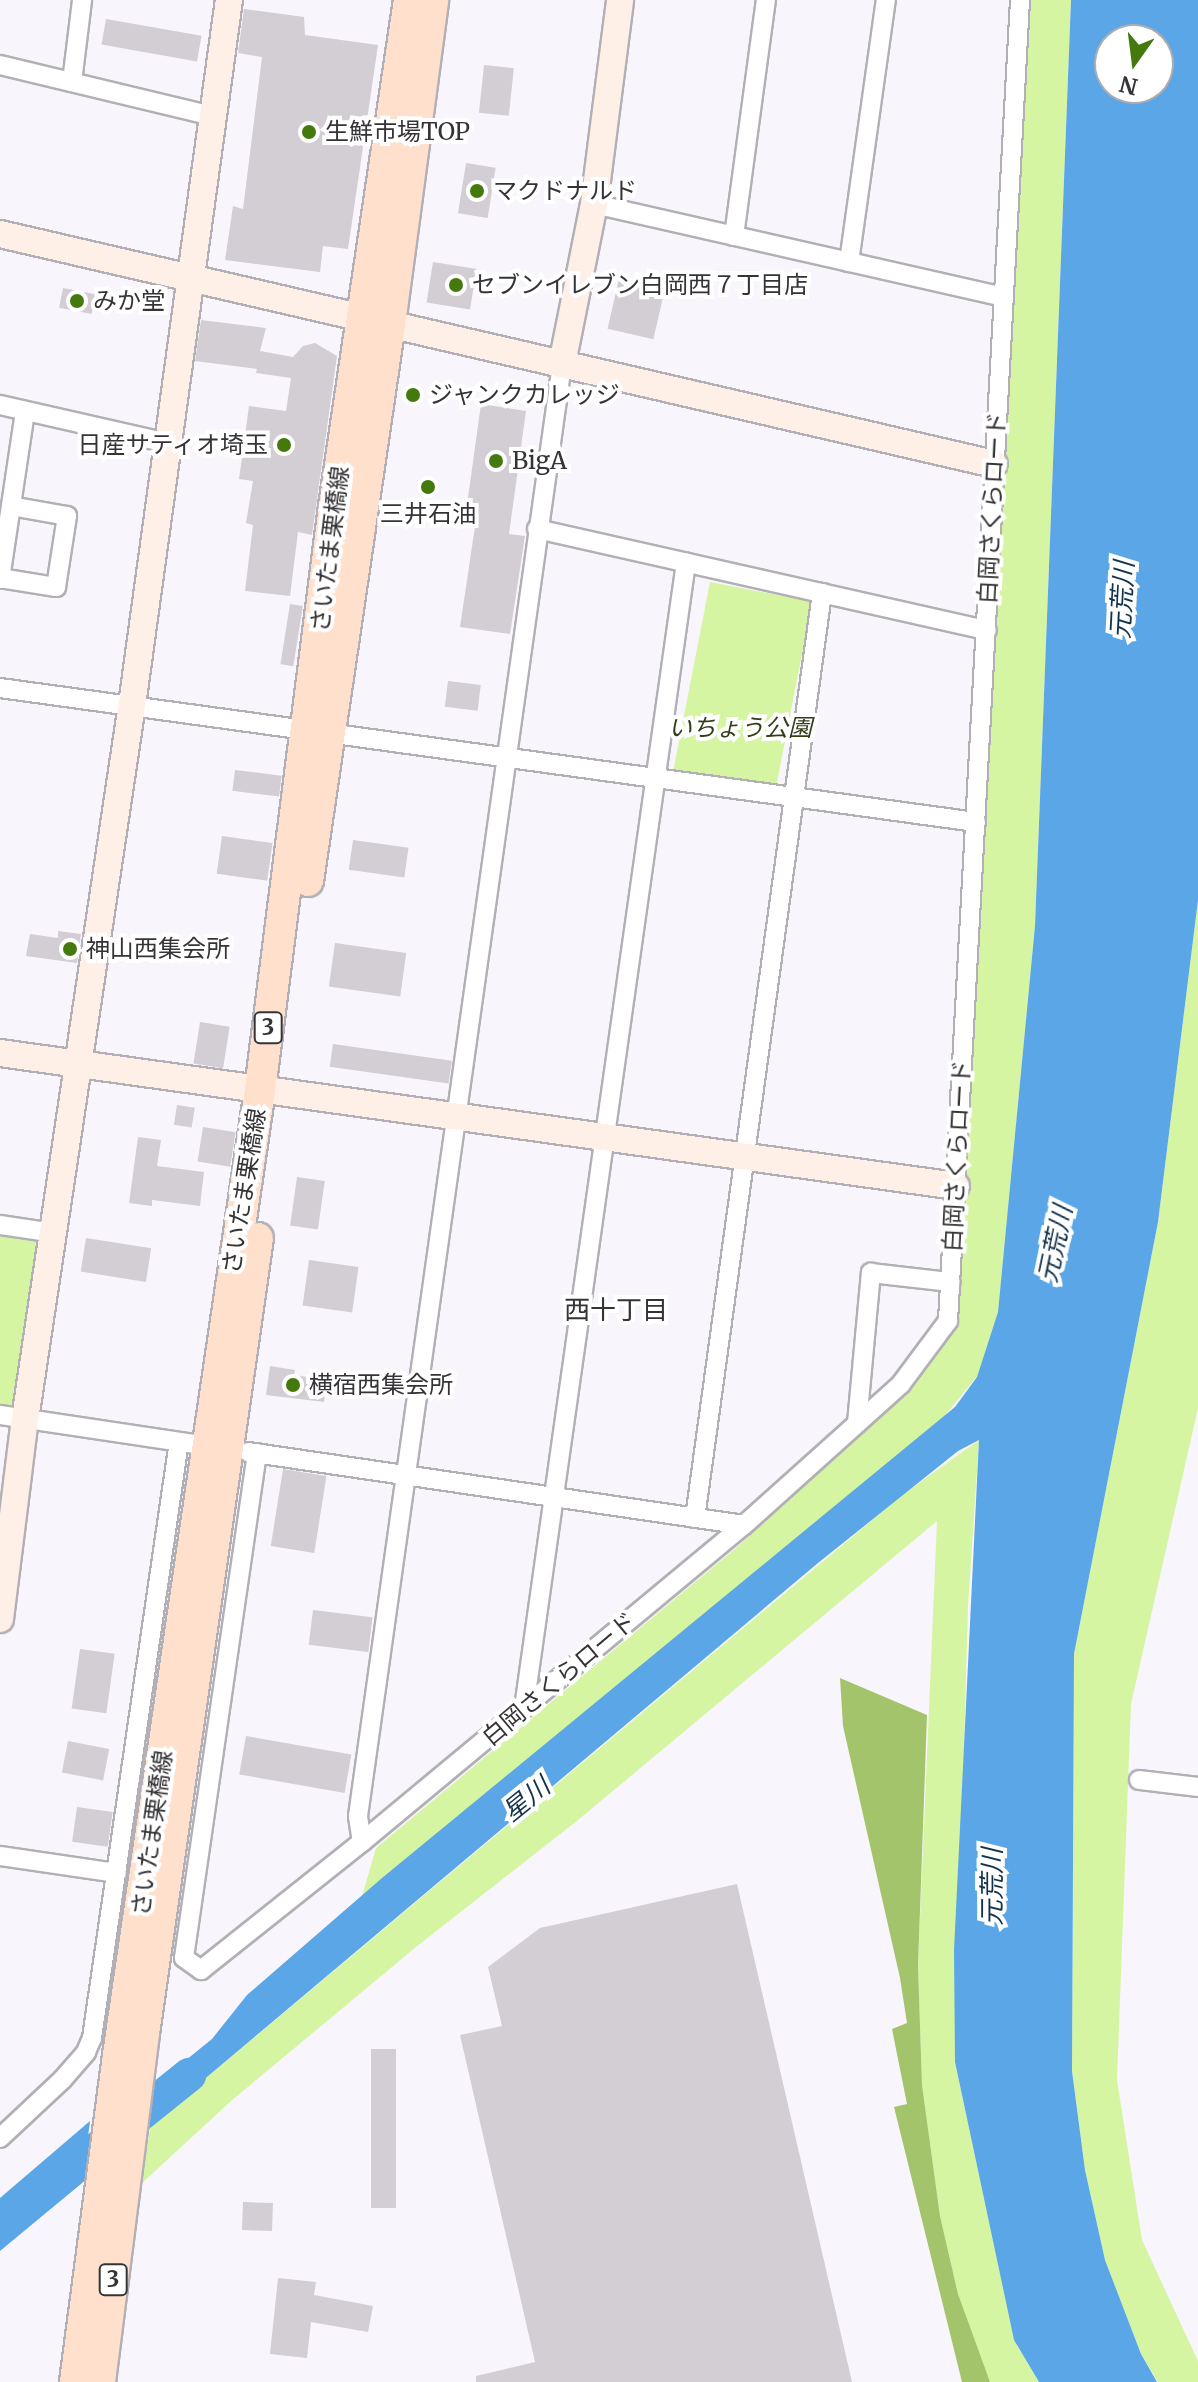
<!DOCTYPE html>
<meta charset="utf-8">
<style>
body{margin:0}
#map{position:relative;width:1198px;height:2382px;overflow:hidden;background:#f8f5fc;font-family:Merriweather,"Noto Sans JP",serif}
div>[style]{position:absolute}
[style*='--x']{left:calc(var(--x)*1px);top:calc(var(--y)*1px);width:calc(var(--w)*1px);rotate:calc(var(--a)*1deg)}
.green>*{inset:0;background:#d6f5a2;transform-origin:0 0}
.forest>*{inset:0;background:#a4c46b}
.water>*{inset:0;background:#5aa6e6}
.river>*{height:34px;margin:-17px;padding:0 17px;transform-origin:17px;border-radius:17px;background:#5aa6e6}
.building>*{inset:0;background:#d3ced4;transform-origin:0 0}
.roads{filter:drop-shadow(2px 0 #b2afb6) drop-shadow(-2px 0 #b2afb6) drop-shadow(0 2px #b2afb6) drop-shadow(0 -2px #b2afb6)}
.street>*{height:18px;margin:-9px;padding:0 9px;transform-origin:9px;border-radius:9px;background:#fff}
.secondary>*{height:26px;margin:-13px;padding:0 13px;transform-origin:13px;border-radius:13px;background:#fef0e6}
.primary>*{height:30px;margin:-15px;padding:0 15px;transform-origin:15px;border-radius:15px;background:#fee0cc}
.dots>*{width:22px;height:22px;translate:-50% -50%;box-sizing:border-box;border:4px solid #fff;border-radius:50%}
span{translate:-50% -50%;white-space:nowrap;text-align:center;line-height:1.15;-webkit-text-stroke:8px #fff;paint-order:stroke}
.shield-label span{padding:2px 6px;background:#fff;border:2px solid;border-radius:6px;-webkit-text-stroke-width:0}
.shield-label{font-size:22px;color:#353336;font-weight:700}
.poi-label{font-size:24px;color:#353336}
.left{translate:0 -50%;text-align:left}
.right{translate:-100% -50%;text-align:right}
.street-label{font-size:24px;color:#353336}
.park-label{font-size:24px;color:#313e19;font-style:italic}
.water-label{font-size:26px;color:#13334d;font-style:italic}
.neighbourhood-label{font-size:26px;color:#353336}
.north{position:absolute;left:1094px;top:24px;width:80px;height:80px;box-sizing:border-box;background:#fff;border:2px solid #aeadaf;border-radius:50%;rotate:194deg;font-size:22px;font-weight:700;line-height:32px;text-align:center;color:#353336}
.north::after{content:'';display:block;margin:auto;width:28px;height:36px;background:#447a0d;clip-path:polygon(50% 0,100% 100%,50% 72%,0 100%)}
</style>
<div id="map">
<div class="green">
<i style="clip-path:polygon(1031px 0,1071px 0,1035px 926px,998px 1312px,978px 1375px,938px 1424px,360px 1903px,376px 1848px,736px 1548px,904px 1396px,956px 1322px)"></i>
<i style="left:710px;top:582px;width:104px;height:199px;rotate:11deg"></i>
<i style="clip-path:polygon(1198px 900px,1198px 1408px,1131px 1704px,1117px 2080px,1142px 2240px,1198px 2361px,1198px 2382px,1158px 2382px,1141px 2354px,1105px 2260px,1085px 2170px,1072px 2070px,1074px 1654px,1158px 1222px)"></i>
<i style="clip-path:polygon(0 1236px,39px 1242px,21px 1410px,0 1408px)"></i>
<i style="clip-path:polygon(979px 1440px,968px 1607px,955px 2062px,1014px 2340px,1039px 2382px,990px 2382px,980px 2358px,958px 2294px,940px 2216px,922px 2085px,918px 1966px,937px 1521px,578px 1820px,416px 1947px,231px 2101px,141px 2184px,151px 2124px,901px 1496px)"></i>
</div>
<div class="forest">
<i style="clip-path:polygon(840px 1678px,927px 1715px,918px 1966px,922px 2085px,940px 2216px,958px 2294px,990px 2382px,962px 2382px,894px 2107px,907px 2104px,892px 2029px,907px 2023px,900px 1978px,843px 1726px)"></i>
</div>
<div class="water">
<i style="clip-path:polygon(evenodd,1071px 0,1198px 0,1198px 900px,1158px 1222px,1074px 1654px,1072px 2071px,1085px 2170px,1105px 2260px,1141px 2354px,1157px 2382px,1039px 2382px,1014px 2340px,955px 2062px,954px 1950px,979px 1440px,958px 1451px,818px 1563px,151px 2124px,154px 2086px,212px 2039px,247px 1995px,382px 1878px,955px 1407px,977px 1377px,998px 1312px,1035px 926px,1071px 0,1158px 40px,1158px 88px,1110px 88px,1110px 40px,1158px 40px)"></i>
<i style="clip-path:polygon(90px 2121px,82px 2183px,0 2251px,0 2198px)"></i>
</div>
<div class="river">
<i style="--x:0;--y:2227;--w:243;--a:-38.8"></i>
</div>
<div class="building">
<i style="clip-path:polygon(244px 9px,304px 17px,305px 35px,378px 45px,348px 249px,323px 246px,320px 272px,225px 260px,233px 206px,243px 209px,262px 57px,238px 53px)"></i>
<i style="left:106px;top:19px;width:97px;height:26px;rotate:10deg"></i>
<i style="left:484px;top:65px;width:30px;height:48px;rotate:6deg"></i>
<i style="left:466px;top:163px;width:30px;height:51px;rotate:9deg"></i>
<i style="left:433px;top:262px;width:44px;height:41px;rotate:9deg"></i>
<i style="left:619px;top:279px;width:47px;height:51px;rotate:13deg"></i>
<i style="left:63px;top:288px;width:33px;height:20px;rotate:11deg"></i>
<i style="clip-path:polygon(201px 320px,266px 328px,260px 351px,293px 357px,303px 346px,315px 343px,337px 356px,312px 535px,298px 532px,290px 596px,245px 591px,253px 525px,246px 523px,253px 481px,239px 479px,249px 406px,286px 411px,291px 378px,256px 373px,257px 369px,195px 361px)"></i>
<i style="clip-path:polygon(481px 404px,526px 411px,509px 534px,525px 536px,510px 634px,460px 627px,477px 513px,466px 512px)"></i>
<i style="left:290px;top:604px;width:13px;height:61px;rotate:9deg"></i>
<i style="left:448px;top:681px;width:33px;height:26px;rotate:7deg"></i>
<i style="left:235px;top:770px;width:47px;height:21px;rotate:7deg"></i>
<i style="left:222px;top:836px;width:51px;height:38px;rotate:8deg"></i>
<i style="left:353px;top:840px;width:56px;height:30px;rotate:8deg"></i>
<i style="clip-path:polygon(58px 931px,81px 934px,77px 963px,26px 956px,30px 934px,58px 938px)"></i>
<i style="left:335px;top:943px;width:72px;height:44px;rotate:8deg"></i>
<i style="left:200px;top:1022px;width:30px;height:42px;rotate:9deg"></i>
<i style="left:333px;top:1044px;width:120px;height:23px;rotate:8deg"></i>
<i style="left:177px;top:1105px;width:18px;height:20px;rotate:9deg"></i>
<i style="left:203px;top:1127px;width:33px;height:35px;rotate:9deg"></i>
<i style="clip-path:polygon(138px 1137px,161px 1140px,157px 1166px,204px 1172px,200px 1206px,152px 1200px,152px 1206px,129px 1203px)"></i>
<i style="left:297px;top:1177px;width:28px;height:49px;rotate:8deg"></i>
<i style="left:86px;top:1238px;width:66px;height:34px;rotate:9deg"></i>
<i style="left:309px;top:1260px;width:50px;height:46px;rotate:8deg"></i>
<i style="clip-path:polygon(270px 1366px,295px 1370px,294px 1375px,327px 1380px,324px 1402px,266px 1395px)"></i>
<i style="left:283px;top:1469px;width:44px;height:78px;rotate:9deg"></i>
<i style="left:313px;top:1610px;width:60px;height:35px;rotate:7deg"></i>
<i style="left:80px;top:1649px;width:35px;height:60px;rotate:8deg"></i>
<i style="left:246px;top:1736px;width:107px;height:39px;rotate:10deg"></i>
<i style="left:68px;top:1741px;width:42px;height:32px;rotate:11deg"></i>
<i style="left:77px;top:1807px;width:36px;height:35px;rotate:8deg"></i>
<i style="clip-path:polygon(737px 1884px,852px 2382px,476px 2382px,476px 2376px,535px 2362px,460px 2035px,502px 2026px,488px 1967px,540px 1928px)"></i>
<i style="left:371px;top:2049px;width:25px;height:159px"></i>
<i style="left:243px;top:2202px;width:30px;height:28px;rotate:2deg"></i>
<i style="clip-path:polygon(278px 2278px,316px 2282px,314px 2295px,373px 2306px,368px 2332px,311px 2322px,307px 2358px,270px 2354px)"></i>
</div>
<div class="roads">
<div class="street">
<i style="--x:0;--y:65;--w:218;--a:13.5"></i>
<i style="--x:72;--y:82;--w:83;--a:-83"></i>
<i style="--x:594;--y:204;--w:419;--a:12.8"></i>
<i style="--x:734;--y:236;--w:238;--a:-82.3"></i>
<i style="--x:849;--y:262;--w:265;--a:-82"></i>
<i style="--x:0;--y:405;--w:171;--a:12.8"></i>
<i style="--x:537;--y:529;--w:461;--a:12.7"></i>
<i style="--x:0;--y:578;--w:57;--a:9.1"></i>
<i style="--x:56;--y:587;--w:72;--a:-81.2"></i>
<i style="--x:67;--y:516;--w:57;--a:-169.9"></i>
<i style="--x:0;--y:579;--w:170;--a:-81.5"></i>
<i style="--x:0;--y:688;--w:985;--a:7.82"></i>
<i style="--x:0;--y:1225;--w:55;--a:8.4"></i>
<i style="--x:0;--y:1415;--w:217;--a:8.5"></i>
<i style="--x:857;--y:1423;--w:151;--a:-84.7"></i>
<i style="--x:871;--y:1273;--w:80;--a:6.5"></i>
<i style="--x:248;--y:1452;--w:501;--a:8.37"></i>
<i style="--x:257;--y:1453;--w:510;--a:98.23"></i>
<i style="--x:184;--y:1958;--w:21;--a:35"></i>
<i style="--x:201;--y:1970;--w:206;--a:-38.5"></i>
<i style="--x:362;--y:1842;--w:496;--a:-39.7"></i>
<i style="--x:744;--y:1525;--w:211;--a:-41.9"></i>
<i style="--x:901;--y:1384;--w:79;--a:-53.3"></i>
<i style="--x:948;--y:1321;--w:1323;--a:-86.88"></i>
<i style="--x:695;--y:1518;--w:934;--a:-82.18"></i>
<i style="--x:524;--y:1708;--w:1157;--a:-81.95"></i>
<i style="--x:1139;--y:1780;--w:59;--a:6.8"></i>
<i style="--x:362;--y:1842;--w:26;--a:-99"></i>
<i style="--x:358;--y:1816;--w:1466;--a:-82"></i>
<i style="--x:0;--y:1856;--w:118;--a:8.3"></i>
<i style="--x:0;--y:2138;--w:85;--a:-43.1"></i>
<i style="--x:62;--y:2080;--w:37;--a:-49"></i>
<i style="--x:86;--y:2052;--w:15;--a:-67"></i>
<i style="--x:92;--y:2038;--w:602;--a:-81.7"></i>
</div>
<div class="secondary">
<i style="--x:0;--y:234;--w:1020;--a:13.03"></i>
<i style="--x:562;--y:364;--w:163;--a:-78.7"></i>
<i style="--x:594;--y:204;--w:206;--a:-82.7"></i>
<i style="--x:0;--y:1053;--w:965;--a:7.92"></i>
<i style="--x:0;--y:1619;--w:202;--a:-82.9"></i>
<i style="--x:25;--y:1419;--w:722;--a:-81.48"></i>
<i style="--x:132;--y:705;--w:712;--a:-82.17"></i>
</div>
<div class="primary">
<i style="--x:308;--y:881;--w:563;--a:-81.63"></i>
<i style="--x:390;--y:324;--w:327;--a:-82.4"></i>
<i style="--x:75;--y:2382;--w:330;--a:-82.5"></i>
<i style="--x:118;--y:2055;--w:975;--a:-81.63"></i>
<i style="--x:260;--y:1090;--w:589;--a:-82.78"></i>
<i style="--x:334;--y:506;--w:512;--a:-81.57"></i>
<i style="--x:100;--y:2382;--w:352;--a:-82.8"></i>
<i style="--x:144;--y:2033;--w:803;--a:-81.84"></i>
</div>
</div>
<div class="dots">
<i style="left:309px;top:132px;background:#447a0d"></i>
<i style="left:477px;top:191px;background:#447a0d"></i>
<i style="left:456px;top:285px;background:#447a0d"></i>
<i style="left:77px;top:301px;background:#447a0d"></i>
<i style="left:413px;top:395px;background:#447a0d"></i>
<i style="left:284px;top:445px;background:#447a0d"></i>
<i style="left:496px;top:461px;background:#447a0d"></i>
<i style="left:428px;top:487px;background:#447a0d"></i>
<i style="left:70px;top:949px;background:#447a0d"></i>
<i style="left:293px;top:1385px;background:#447a0d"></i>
</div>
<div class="shield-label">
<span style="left:268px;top:1028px">3</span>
<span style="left:113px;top:2280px">3</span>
</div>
<div class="poi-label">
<span class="left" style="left:325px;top:132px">生鮮市場TOP</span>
<span class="left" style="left:493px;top:191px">マクドナルド</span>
<span class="left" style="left:472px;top:285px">セブンイレブン白岡西７丁目店</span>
<span class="left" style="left:93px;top:301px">みか堂</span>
<span class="left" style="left:429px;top:395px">ジャンクカレッジ</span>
<span class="right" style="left:268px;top:445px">日産サティオ埼玉</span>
<span class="left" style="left:512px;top:461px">BigA</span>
<span style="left:428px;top:514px">三井石油</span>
<span class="left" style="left:86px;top:949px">神山西集会所</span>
<span class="left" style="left:309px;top:1385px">横宿西集会所</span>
</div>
<div class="street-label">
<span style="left:992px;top:508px;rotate:-87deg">白岡さくらロード</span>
<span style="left:330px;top:549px;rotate:-83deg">さいたま栗橋線</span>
<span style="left:957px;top:1156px;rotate:-87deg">白岡さくらロード</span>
<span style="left:244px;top:1191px;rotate:-81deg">さいたま栗橋線</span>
<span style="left:559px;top:1679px;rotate:-40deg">白岡さくらロード</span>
<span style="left:152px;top:1833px;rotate:-82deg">さいたま栗橋線</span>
</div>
<div class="park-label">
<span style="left:740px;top:728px">いちょう公園</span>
</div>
<div class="water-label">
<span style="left:1122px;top:600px;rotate:-87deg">元荒川</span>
<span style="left:1055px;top:1244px;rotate:-78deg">元荒川</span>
<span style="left:526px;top:1799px;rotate:-39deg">星川</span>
<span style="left:992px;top:1887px;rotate:-90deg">元荒川</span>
</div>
<div class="neighbourhood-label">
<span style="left:616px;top:1310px">西十丁目</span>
</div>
<div class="north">N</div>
</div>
